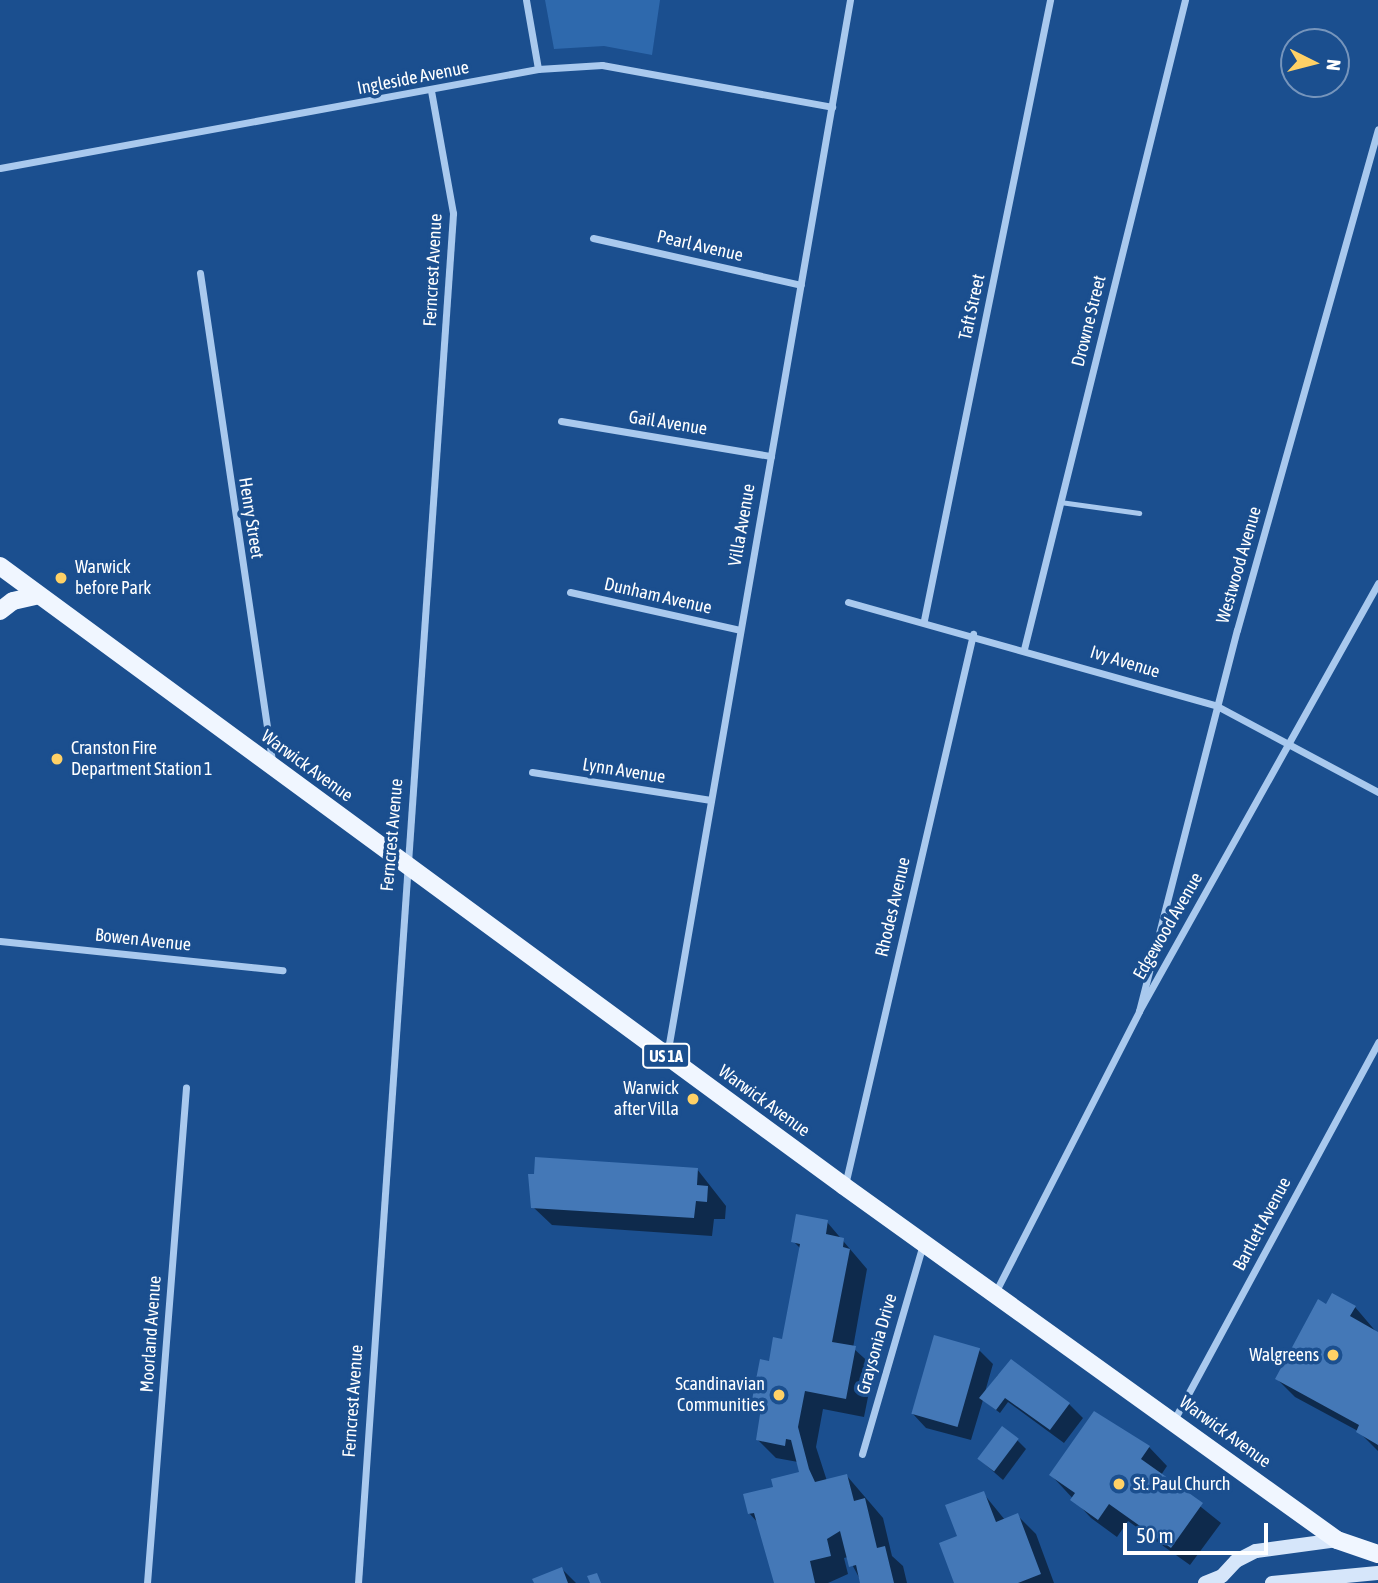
<!DOCTYPE html>
<style>
body{margin:0}
#map{position:relative;width:1378px;height:1583px;overflow:hidden;background:#1b4f8f;font-family:"Asap Condensed",sans-serif}
div>[style]{position:absolute}
[style*='--x']{left:calc(var(--x)*1px);top:calc(var(--y)*1px);width:calc(var(--w)*1px);rotate:calc(var(--a)*1deg)}
.green>*{inset:0;background:#2e69ad}
.shadow>*{inset:0;background:#0007}
.building>*{inset:0;background:#4478b7;transform-origin:0 0}
.lane>*{height:5px;margin:-2.5px;padding:0 2.5px;transform-origin:2.5px;border-radius:2.5px;background:#a9c9ee}
.street>*{height:7px;margin:-3.5px;padding:0 3.5px;transform-origin:3.5px;border-radius:3.5px;background:#a9c9ee}
.secondary>*{height:14px;margin:-7px;padding:0 7px;transform-origin:7px;border-radius:7px;background:#d6e6fa}
.primary>*{height:18px;margin:-9px;padding:0 9px;transform-origin:9px;border-radius:9px;background:#f0f6ff}
.dots>*{width:19px;height:19px;translate:-50% -50%;box-sizing:border-box;border:4px solid #1b4f8f;border-radius:50%}
span{translate:-50% -50%;white-space:nowrap;text-align:center;line-height:1.15;-webkit-text-stroke:7px #1b4f8f;paint-order:stroke}
.shield-label span{padding:2px 5px;background:#1b4f8f;border:2px solid;border-radius:5px;-webkit-text-stroke-width:0}
.shield-label{font-size:16px;color:#fff;font-weight:700}
.street-label{font-size:18px;color:#fff}
.poi-label{font-size:18px;color:#fff}
.left{translate:0 -50%;text-align:left}
.right{translate:-100% -50%;text-align:right}
.north{position:absolute;left:1280px;top:28px;width:70px;height:70px;box-sizing:border-box;background:#1b4f8f;border:2px solid #7695bc;border-radius:50%;rotate:96deg;font-size:19px;font-weight:700;line-height:28px;text-align:center;color:#fff}
.north::after{content:'';display:block;margin:auto;width:24px;height:32px;background:#ffd166;clip-path:polygon(50% 0,100% 100%,50% 72%,0 100%)}
.scale{position:absolute;left:1123px;top:1523px;width:145px;height:32px;box-sizing:border-box;border:4px solid #fff;border-top:0;padding-left:9px;font-size:21px;line-height:24px;white-space:nowrap;color:#fff;-webkit-text-stroke:5px #1b4f8f;paint-order:stroke}
</style>
<div id="map">
<div class="green">
<i style="clip-path:polygon(545px 0,660px 0,652px 55px,604px 46px,554px 49px)"></i>
</div>
<div class="shadow">
<i style="clip-path:polygon(697px 1169px,726px 1206px,725px 1219px,714px 1219px,712px 1236px,552px 1225px,533px 1207px)"></i>
<i style="clip-path:polygon(827px 1222px,867px 1269px,853px 1348px,874px 1367px,864px 1417px,823px 1409px,816px 1447px,827px 1481px,847px 1476px,883px 1518px,892px 1556px,903px 1566px,907px 1583px,862px 1583px,848px 1557px,844px 1558px,848px 1574px,828px 1583px,776px 1583px,759px 1524px,749px 1513px,775px 1488px,801px 1473px,798px 1462px,776px 1458px,757px 1439px,763px 1408px,754px 1399px,784px 1341px,801px 1249px,793px 1241px)"></i>
<i style="clip-path:polygon(1327px 1306px,1355px 1307px,1378px 1334px,1378px 1451px,1358px 1431px,1295px 1397px,1277px 1379px)"></i>
<i style="clip-path:polygon(979px 1350px,993px 1364px,985px 1392px,998px 1375px,1069px 1404px,1083px 1418px,1064px 1443px,1008px 1402px,1000px 1413px,983px 1400px,971px 1440px,926px 1428px,913px 1414px)"></i>
<i style="clip-path:polygon(1094px 1414px,1149px 1447px,1167px 1466px,1161px 1475px,1221px 1523px,1190px 1565px,1128px 1521px,1117px 1537px,1091px 1518px,1051px 1475px)"></i>
<i style="clip-path:polygon(1017px 1440px,1026px 1449px,1003px 1480px,979px 1459px)"></i>
<i style="clip-path:polygon(983px 1493px,1005px 1520px,1017px 1515px,1036px 1534px,1054px 1583px,955px 1583px,959px 1538px)"></i>
<i style="clip-path:polygon(562px 1569px,576px 1583px,536px 1583px)"></i>
</div>
<div class="building">
<i style="clip-path:polygon(535px 1157px,698px 1168px,697px 1185px,708px 1186px,707px 1202px,696px 1201px,694px 1218px,531px 1208px,528px 1174px,534px 1174px)"></i>
<i style="clip-path:polygon(796px 1214px,828px 1220px,826px 1234px,844px 1238px,843px 1247px,850px 1249px,832px 1342px,856px 1346px,846px 1399px,805px 1391px,798px 1427px,809px 1469px,815px 1482px,847px 1474px,854px 1501px,865px 1498px,877px 1548px,885px 1546px,894px 1583px,860px 1583px,856px 1565px,849px 1567px,840px 1531px,827px 1539px,831px 1556px,810px 1561px,815px 1583px,774px 1583px,754px 1513px,748px 1514px,743px 1494px,773px 1487px,771px 1479px,799px 1472px,791px 1440px,786px 1439px,785px 1446px,756px 1440px,761px 1408px,766px 1410px,767px 1403px,752px 1400px,760px 1359px,769px 1361px,773px 1337px,782px 1339px,800px 1244px,791px 1242px)"></i>
<i style="clip-path:polygon(1332px 1293px,1356px 1306px,1350px 1316px,1378px 1332px,1378px 1445px,1356px 1432px,1359px 1425px,1275px 1379px,1318px 1299px,1326px 1304px)"></i>
<i style="left:934px;top:1335px;width:48px;height:82px;rotate:16deg"></i>
<i style="clip-path:polygon(1011px 1359px,1070px 1403px,1050px 1430px,1005px 1398px,996px 1410px,979px 1398px)"></i>
<i style="clip-path:polygon(1094px 1411px,1150px 1446px,1141px 1459px,1203px 1503px,1171px 1548px,1109px 1504px,1098px 1520px,1070px 1500px,1075px 1493px,1049px 1475px)"></i>
<i style="left:1002px;top:1426px;width:21px;height:41px;rotate:37deg"></i>
<i style="clip-path:polygon(984px 1491px,996px 1522px,1018px 1513px,1041px 1574px,1018px 1583px,954px 1583px,939px 1543px,957px 1536px,945px 1505px)"></i>
<i style="clip-path:polygon(562px 1567px,568px 1583px,534px 1583px,532px 1579px)"></i>
<i style="clip-path:polygon(597px 1573px,601px 1583px,590px 1583px,587px 1576px)"></i>
</div>
<div class="lane">
<i style="--x:1060;--y:502;--w:80;--a:7.9"></i>
</div>
<div class="street">
<i style="--x:526;--y:0;--w:70;--a:80.1"></i>
<i style="--x:0;--y:168;--w:547;--a:-10.43"></i>
<i style="--x:538;--y:69;--w:64;--a:-3.6"></i>
<i style="--x:602;--y:65;--w:234;--a:10.3"></i>
<i style="--x:593;--y:238;--w:213;--a:12.7"></i>
<i style="--x:200;--y:273;--w:495;--a:81.6"></i>
<i style="--x:561;--y:421;--w:213;--a:9.5"></i>
<i style="--x:570;--y:592;--w:174;--a:12.6"></i>
<i style="--x:848;--y:602;--w:383;--a:15.7"></i>
<i style="--x:1217;--y:706;--w:183;--a:28.1"></i>
<i style="--x:924;--y:620;--w:633;--a:-78.51"></i>
<i style="--x:1024;--y:649;--w:669;--a:-76.07"></i>
<i style="--x:532;--y:772;--w:181;--a:8.9"></i>
<i style="--x:0;--y:941;--w:284;--a:5.9"></i>
<i style="--x:1139;--y:1011;--w:393;--a:-75.6"></i>
<i style="--x:1237;--y:630;--w:520;--a:-74.28"></i>
<i style="--x:667;--y:1055;--w:1071;--a:-80.16"></i>
<i style="--x:845;--y:1185;--w:566;--a:-76.92"></i>
<i style="--x:996;--y:1291;--w:314;--a:-62.9"></i>
<i style="--x:1139;--y:1011;--w:490;--a:-60.8"></i>
<i style="--x:1174;--y:1420;--w:430;--a:-61.6"></i>
<i style="--x:862;--y:1454;--w:219;--a:-73.8"></i>
<i style="--x:147;--y:1583;--w:497;--a:-85.5"></i>
<i style="--x:358;--y:1583;--w:1373;--a:-86.03"></i>
<i style="--x:453;--y:213;--w:124;--a:-100.2"></i>
</div>
<div class="secondary">
<i style="--x:1205;--y:1583;--w:18;--a:-22"></i>
<i style="--x:1222;--y:1576;--w:21;--a:-47"></i>
<i style="--x:1236;--y:1561;--w:22;--a:-27"></i>
<i style="--x:1256;--y:1551;--w:82;--a:-7.7"></i>
<i style="--x:1272;--y:1583;--w:106;--a:-5.4"></i>
</div>
<div class="primary">
<i style="--x:0;--y:566;--w:1047;--a:36.3"></i>
<i style="--x:844;--y:1186;--w:607;--a:35.68"></i>
<i style="--x:1337;--y:1540;--w:43;--a:18.9"></i>
<i style="--x:0;--y:611;--w:16;--a:-38"></i>
<i style="--x:13;--y:601;--w:26;--a:-13"></i>
</div>
<div class="dots">
<i style="left:61px;top:578px;background:#ffd166"></i>
<i style="left:57px;top:759px;background:#ffd166"></i>
<i style="left:693px;top:1099px;background:#ffd166"></i>
<i style="left:1333px;top:1355px;background:#ffd166"></i>
<i style="left:779px;top:1395px;background:#ffd166"></i>
<i style="left:1119px;top:1484px;background:#ffd166"></i>
</div>
<div class="shield-label">
<span style="left:666px;top:1056px">US 1A</span>
</div>
<div class="street-label">
<span style="left:413px;top:78px;rotate:-11deg">Ingleside Avenue</span>
<span style="left:700px;top:246px;rotate:13deg">Pearl Avenue</span>
<span style="left:433px;top:270px;rotate:-87deg">Ferncrest Avenue</span>
<span style="left:972px;top:307px;rotate:-78deg">Taft Street</span>
<span style="left:1089px;top:321px;rotate:-76deg">Drowne Street</span>
<span style="left:668px;top:423px;rotate:9deg">Gail Avenue</span>
<span style="left:251px;top:518px;rotate:81deg">Henry Street</span>
<span style="left:742px;top:525px;rotate:-80deg">Villa Avenue</span>
<span style="left:1239px;top:565px;rotate:-74deg">Westwood Avenue</span>
<span style="left:658px;top:596px;rotate:13deg">Dunham Avenue</span>
<span style="left:1125px;top:662px;rotate:17deg">Ivy Avenue</span>
<span style="left:307px;top:766px;rotate:36deg">Warwick Avenue</span>
<span style="left:624px;top:771px;rotate:9deg">Lynn Avenue</span>
<span style="left:392px;top:835px;rotate:-85deg">Ferncrest Avenue</span>
<span style="left:893px;top:907px;rotate:-77deg">Rhodes Avenue</span>
<span style="left:1168px;top:926px;rotate:-60deg">Edgewood Avenue</span>
<span style="left:143px;top:940px;rotate:6deg">Bowen Avenue</span>
<span style="left:764px;top:1101px;rotate:36deg">Warwick Avenue</span>
<span style="left:1262px;top:1224px;rotate:-62deg">Bartlett Avenue</span>
<span style="left:151px;top:1334px;rotate:-86deg">Moorland Avenue</span>
<span style="left:877px;top:1344px;rotate:-74deg">Graysonia Drive</span>
<span style="left:353px;top:1401px;rotate:-86deg">Ferncrest Avenue</span>
<span style="left:1225px;top:1432px;rotate:36deg">Warwick Avenue</span>
</div>
<div class="poi-label">
<span class="left" style="left:75px;top:578px">Warwick<br>before Park</span>
<span class="left" style="left:71px;top:759px">Cranston Fire<br>Department Station 1</span>
<span class="right" style="left:679px;top:1099px">Warwick<br>after Villa</span>
<span class="right" style="left:1319px;top:1355px">Walgreens</span>
<span class="right" style="left:765px;top:1395px">Scandinavian<br>Communities</span>
<span class="left" style="left:1133px;top:1484px">St. Paul Church</span>
</div>
<div class="north">N</div>
<div class="scale">50 m</div>
</div>
